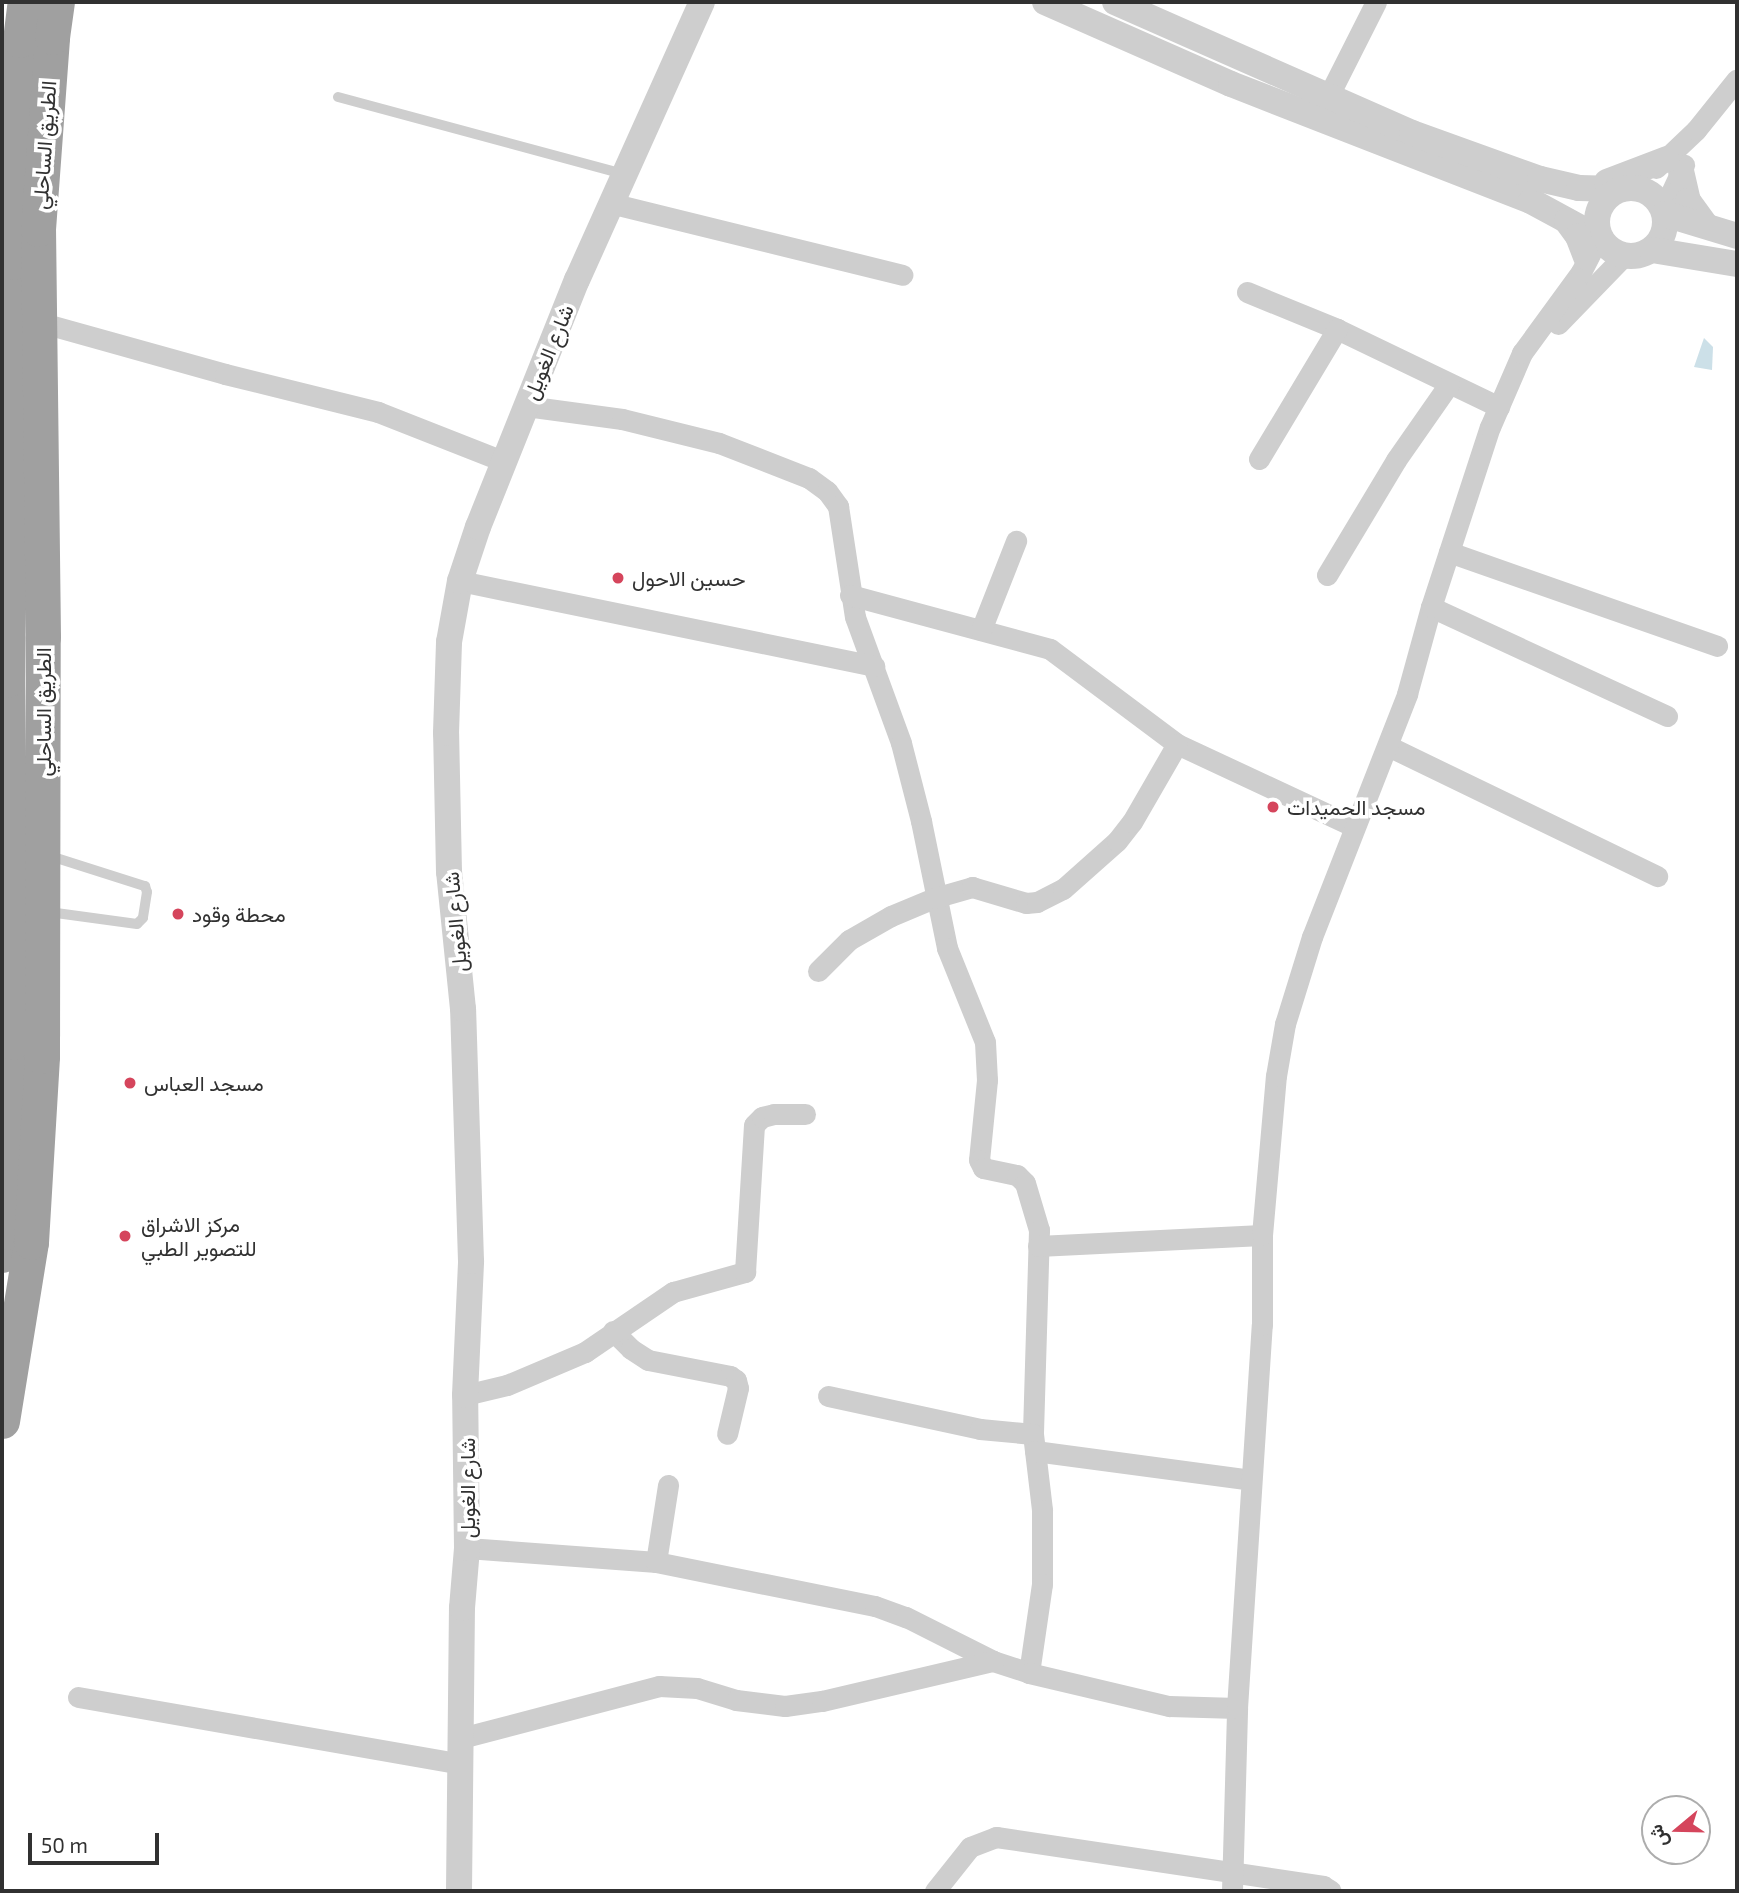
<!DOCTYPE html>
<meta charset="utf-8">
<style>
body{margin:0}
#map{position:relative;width:1739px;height:1893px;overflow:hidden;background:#fff;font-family:"Exo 2",Vazirmatn,sans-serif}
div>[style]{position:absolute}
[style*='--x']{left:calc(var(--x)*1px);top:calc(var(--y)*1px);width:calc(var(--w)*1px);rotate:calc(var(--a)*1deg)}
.water>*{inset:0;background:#cce0e8}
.service>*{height:10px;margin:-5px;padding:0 5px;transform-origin:5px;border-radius:5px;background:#cecece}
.minor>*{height:21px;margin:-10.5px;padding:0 10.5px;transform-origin:10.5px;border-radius:10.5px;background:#cecece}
.tertiary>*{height:26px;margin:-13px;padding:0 13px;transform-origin:13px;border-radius:13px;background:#cecece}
.tertiary>.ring{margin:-13px;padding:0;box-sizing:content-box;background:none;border:26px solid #cecece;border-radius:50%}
.trunk>*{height:35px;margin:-17.5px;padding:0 17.5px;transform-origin:17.5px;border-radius:17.5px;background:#a0a0a0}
.dots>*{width:19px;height:19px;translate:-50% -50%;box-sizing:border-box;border:4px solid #fff;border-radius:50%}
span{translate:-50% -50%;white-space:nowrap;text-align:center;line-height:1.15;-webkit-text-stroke:7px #fff;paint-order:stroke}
.street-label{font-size:21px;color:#313131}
.poi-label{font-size:21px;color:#313131}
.left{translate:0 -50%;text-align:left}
.frame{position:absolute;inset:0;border:4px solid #313131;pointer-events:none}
.north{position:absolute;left:1641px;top:1795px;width:70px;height:70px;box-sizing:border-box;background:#fff;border:2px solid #adadad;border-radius:50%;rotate:251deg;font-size:19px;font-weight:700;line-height:28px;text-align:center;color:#313131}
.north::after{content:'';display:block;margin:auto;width:24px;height:32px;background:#d5455c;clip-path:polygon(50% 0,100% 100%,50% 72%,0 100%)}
.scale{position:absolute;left:28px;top:1833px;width:131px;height:32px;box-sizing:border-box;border:4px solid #313131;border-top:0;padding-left:9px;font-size:21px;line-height:24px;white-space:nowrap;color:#313131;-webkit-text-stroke:5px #fff;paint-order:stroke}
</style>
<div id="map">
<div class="water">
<i style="clip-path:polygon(1704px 338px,1713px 347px,1712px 370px,1694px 367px)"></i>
</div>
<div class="service">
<i style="--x:338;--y:97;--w:296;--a:15.1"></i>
<i style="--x:47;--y:855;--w:103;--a:17.6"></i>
<i style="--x:145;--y:886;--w:6;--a:72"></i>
<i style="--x:147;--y:892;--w:26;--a:99"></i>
<i style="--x:143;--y:918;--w:8;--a:135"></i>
<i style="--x:137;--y:924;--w:89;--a:-172.2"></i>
</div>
<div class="minor">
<i style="--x:1329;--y:95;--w:104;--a:-63.2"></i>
<i style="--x:1656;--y:168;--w:55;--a:-43.5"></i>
<i style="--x:1696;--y:130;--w:65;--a:-51.2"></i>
<i style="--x:614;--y:204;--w:297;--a:13.8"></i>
<i style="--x:1663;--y:210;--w:50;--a:-65"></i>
<i style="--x:1247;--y:292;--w:97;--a:22.3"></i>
<i style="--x:1337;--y:329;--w:180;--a:25.7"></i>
<i style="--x:39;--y:322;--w:193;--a:15.6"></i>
<i style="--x:225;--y:374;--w:158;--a:13.9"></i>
<i style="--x:378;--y:412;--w:136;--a:21.5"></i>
<i style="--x:1558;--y:324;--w:95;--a:-45.9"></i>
<i style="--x:526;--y:406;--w:97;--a:7.7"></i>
<i style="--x:622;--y:419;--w:100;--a:13.9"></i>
<i style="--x:719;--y:443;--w:97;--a:21.3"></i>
<i style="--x:809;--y:478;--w:22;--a:36"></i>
<i style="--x:827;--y:491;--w:19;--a:54"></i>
<i style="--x:838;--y:506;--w:112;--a:81.3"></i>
<i style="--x:855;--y:617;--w:134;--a:69.9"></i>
<i style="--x:901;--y:743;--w:81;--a:75.6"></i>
<i style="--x:921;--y:821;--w:130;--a:78.4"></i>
<i style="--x:947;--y:948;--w:101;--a:68"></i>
<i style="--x:985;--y:1042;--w:38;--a:87"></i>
<i style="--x:987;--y:1080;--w:80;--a:95.7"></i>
<i style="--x:979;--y:1160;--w:9;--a:63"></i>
<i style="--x:983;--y:1168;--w:35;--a:12"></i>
<i style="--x:1017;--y:1175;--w:11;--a:45"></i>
<i style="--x:1025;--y:1183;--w:49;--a:73.4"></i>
<i style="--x:1039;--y:1230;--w:204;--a:91.7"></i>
<i style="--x:1033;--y:1434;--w:77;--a:83.2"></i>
<i style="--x:1042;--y:1510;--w:74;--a:90"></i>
<i style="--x:1042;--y:1584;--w:90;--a:98.3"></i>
<i style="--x:1259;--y:459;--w:152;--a:-59"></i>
<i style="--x:1449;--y:552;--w:284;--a:19.3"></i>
<i style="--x:1327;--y:575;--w:134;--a:-59"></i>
<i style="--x:1396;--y:460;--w:93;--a:-55.1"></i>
<i style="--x:460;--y:581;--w:423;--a:11.6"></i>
<i style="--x:850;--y:595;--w:207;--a:15.1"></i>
<i style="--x:1050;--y:649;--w:159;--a:36.8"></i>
<i style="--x:1177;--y:744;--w:194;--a:25"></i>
<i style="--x:1431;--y:607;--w:260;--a:24.8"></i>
<i style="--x:981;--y:630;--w:96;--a:-68.5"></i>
<i style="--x:1388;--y:746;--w:299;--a:25.8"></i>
<i style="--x:818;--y:971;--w:44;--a:-45"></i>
<i style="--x:849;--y:940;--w:48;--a:-29.7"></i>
<i style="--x:891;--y:916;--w:47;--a:-22.7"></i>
<i style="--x:934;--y:898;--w:40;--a:-16"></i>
<i style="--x:972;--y:887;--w:56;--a:16.5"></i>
<i style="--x:1026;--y:903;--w:11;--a:-5"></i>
<i style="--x:1037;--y:902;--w:29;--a:-27"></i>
<i style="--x:1063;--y:889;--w:72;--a:-41.6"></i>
<i style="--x:1117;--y:841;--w:24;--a:-52"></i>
<i style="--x:1132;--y:822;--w:90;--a:-60"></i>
<i style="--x:1038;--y:1246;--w:224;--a:-2.8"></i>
<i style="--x:613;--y:1331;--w:25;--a:45"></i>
<i style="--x:631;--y:1349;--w:20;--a:33"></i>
<i style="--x:648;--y:1360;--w:84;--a:11"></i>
<i style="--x:730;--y:1376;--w:7;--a:34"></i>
<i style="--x:736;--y:1380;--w:8;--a:76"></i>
<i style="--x:738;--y:1388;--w:47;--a:103.4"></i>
<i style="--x:465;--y:1395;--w:43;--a:-13.4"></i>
<i style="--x:507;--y:1385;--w:85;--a:-22.9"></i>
<i style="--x:585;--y:1352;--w:107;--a:-34.3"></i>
<i style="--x:673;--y:1292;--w:75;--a:-15.5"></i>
<i style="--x:745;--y:1272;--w:147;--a:-86.5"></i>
<i style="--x:754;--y:1125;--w:11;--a:-45"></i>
<i style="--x:762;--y:1117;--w:12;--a:-14"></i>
<i style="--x:774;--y:1114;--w:31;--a:0"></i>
<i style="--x:828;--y:1396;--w:156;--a:12.2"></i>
<i style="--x:980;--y:1429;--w:53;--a:5.4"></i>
<i style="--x:1035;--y:1451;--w:218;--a:7.6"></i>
<i style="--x:467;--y:1548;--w:190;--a:4.2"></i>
<i style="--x:656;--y:1562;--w:223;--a:11.4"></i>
<i style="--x:875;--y:1606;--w:33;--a:20"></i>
<i style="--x:906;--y:1617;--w:97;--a:26.8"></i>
<i style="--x:993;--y:1661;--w:38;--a:18"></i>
<i style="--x:1029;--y:1673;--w:144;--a:13.3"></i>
<i style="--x:1169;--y:1706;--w:68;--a:1.7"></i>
<i style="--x:656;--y:1562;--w:78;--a:-81.1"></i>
<i style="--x:78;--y:1697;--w:389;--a:9.9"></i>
<i style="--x:461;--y:1738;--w:205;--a:-14.7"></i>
<i style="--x:659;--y:1686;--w:38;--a:3"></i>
<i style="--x:697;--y:1688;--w:41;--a:17.1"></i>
<i style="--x:736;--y:1700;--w:49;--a:7"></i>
<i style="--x:785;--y:1706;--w:37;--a:-8"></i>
<i style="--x:822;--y:1701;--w:176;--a:-13.2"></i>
<i style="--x:935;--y:1891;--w:56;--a:-51.5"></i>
<i style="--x:970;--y:1847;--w:28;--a:-21"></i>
<i style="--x:996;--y:1837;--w:331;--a:8.5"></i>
<i style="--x:1323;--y:1886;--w:9;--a:32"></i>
<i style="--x:1232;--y:1891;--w:183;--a:-88.4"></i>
<i style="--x:1237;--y:1708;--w:384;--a:-86.3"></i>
<i style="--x:1262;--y:1325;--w:90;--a:-90"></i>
<i style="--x:1262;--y:1235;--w:160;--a:-85"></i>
<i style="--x:1276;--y:1076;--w:53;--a:-80.2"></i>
<i style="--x:1285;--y:1024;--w:91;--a:-72.8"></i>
<i style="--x:1312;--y:937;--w:261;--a:-68.6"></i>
<i style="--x:1407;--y:694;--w:90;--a:-74.6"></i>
<i style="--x:1431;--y:607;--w:189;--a:-71.9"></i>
<i style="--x:1490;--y:427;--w:81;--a:-66.6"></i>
<i style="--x:1522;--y:353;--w:100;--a:-53.9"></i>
<i style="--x:1581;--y:272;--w:30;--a:-63"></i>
</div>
<div class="tertiary">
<i style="--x:1045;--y:2;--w:203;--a:23.8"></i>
<i style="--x:1231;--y:84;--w:322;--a:21.3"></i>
<i style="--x:1531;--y:201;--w:80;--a:28.5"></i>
<i style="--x:1115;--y:2;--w:325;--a:23.8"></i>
<i style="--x:1412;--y:133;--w:136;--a:19.8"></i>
<i style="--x:1540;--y:179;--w:40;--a:13"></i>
<i style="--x:1579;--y:188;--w:40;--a:1.4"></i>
<i style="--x:1681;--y:171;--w:31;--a:77"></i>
<i style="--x:1688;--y:201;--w:29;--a:54"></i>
<i style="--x:1607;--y:182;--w:64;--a:-21"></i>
<i class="ring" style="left:1597px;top:188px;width:42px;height:42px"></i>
<i style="--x:1665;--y:214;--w:75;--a:17"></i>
<i style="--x:1567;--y:221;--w:19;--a:54"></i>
<i style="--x:1578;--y:236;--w:22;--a:69"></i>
<i style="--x:1652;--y:250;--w:86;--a:9.4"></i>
<i style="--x:459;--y:1891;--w:283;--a:-89.4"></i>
<i style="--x:462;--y:1608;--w:60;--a:-85.2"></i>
<i style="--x:467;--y:1548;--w:153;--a:-90.7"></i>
<i style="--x:465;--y:1395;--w:134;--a:-87.4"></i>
<i style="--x:471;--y:1261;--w:252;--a:-91.8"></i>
<i style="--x:463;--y:1009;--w:138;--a:-95.8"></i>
<i style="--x:449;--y:872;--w:139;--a:-91.2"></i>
<i style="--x:446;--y:733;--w:91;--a:-88.1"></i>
<i style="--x:449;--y:642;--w:62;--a:-79.8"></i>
<i style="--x:460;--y:581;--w:57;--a:-71.6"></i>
<i style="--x:478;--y:527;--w:266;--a:-68.2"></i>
<i style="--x:577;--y:280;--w:305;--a:-65.8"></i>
</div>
<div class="trunk">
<i style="--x:2;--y:1255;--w:23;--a:-80"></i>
<i style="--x:6;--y:1232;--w:190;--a:-88.2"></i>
<i style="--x:12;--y:1042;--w:362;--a:-90.8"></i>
<i style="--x:7;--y:680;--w:418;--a:-89.2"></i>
<i style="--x:13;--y:262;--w:222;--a:-88.2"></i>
<i style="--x:20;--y:40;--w:38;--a:-83"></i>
<i style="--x:2;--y:1421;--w:181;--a:-80.8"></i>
<i style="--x:31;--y:1242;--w:186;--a:-86.6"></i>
<i style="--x:42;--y:1056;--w:419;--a:-89.9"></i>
<i style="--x:43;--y:637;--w:408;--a:-90.7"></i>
<i style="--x:38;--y:229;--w:193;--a:-85.8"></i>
<i style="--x:52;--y:37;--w:35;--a:-82"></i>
</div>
<div class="dots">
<i style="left:618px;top:578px;background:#d5455c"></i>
<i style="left:1273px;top:807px;background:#d5455c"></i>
<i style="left:178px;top:914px;background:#d5455c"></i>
<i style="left:130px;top:1083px;background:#d5455c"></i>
<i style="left:125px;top:1236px;background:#d5455c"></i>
</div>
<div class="street-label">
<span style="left:44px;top:145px;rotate:-86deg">الطريق الساحلي</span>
<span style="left:548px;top:352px;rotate:-68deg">شارع الغويل</span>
<span style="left:43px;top:712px;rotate:-90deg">الطريق الساحلي</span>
<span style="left:455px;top:922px;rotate:-95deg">شارع الغويل</span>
<span style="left:467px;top:1488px;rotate:-90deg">شارع الغويل</span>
</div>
<div class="poi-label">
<span class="left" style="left:632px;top:578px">حسين الاحول</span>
<span class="left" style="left:1287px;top:807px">مسجد الحميدات</span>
<span class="left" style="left:192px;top:914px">محطة وقود</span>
<span class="left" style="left:144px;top:1083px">مسجد العباس</span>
<span class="left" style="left:141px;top:1236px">مركز الاشراق<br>للتصوير الطبي</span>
</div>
<div class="frame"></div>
<div class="north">ش</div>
<div class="scale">50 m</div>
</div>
